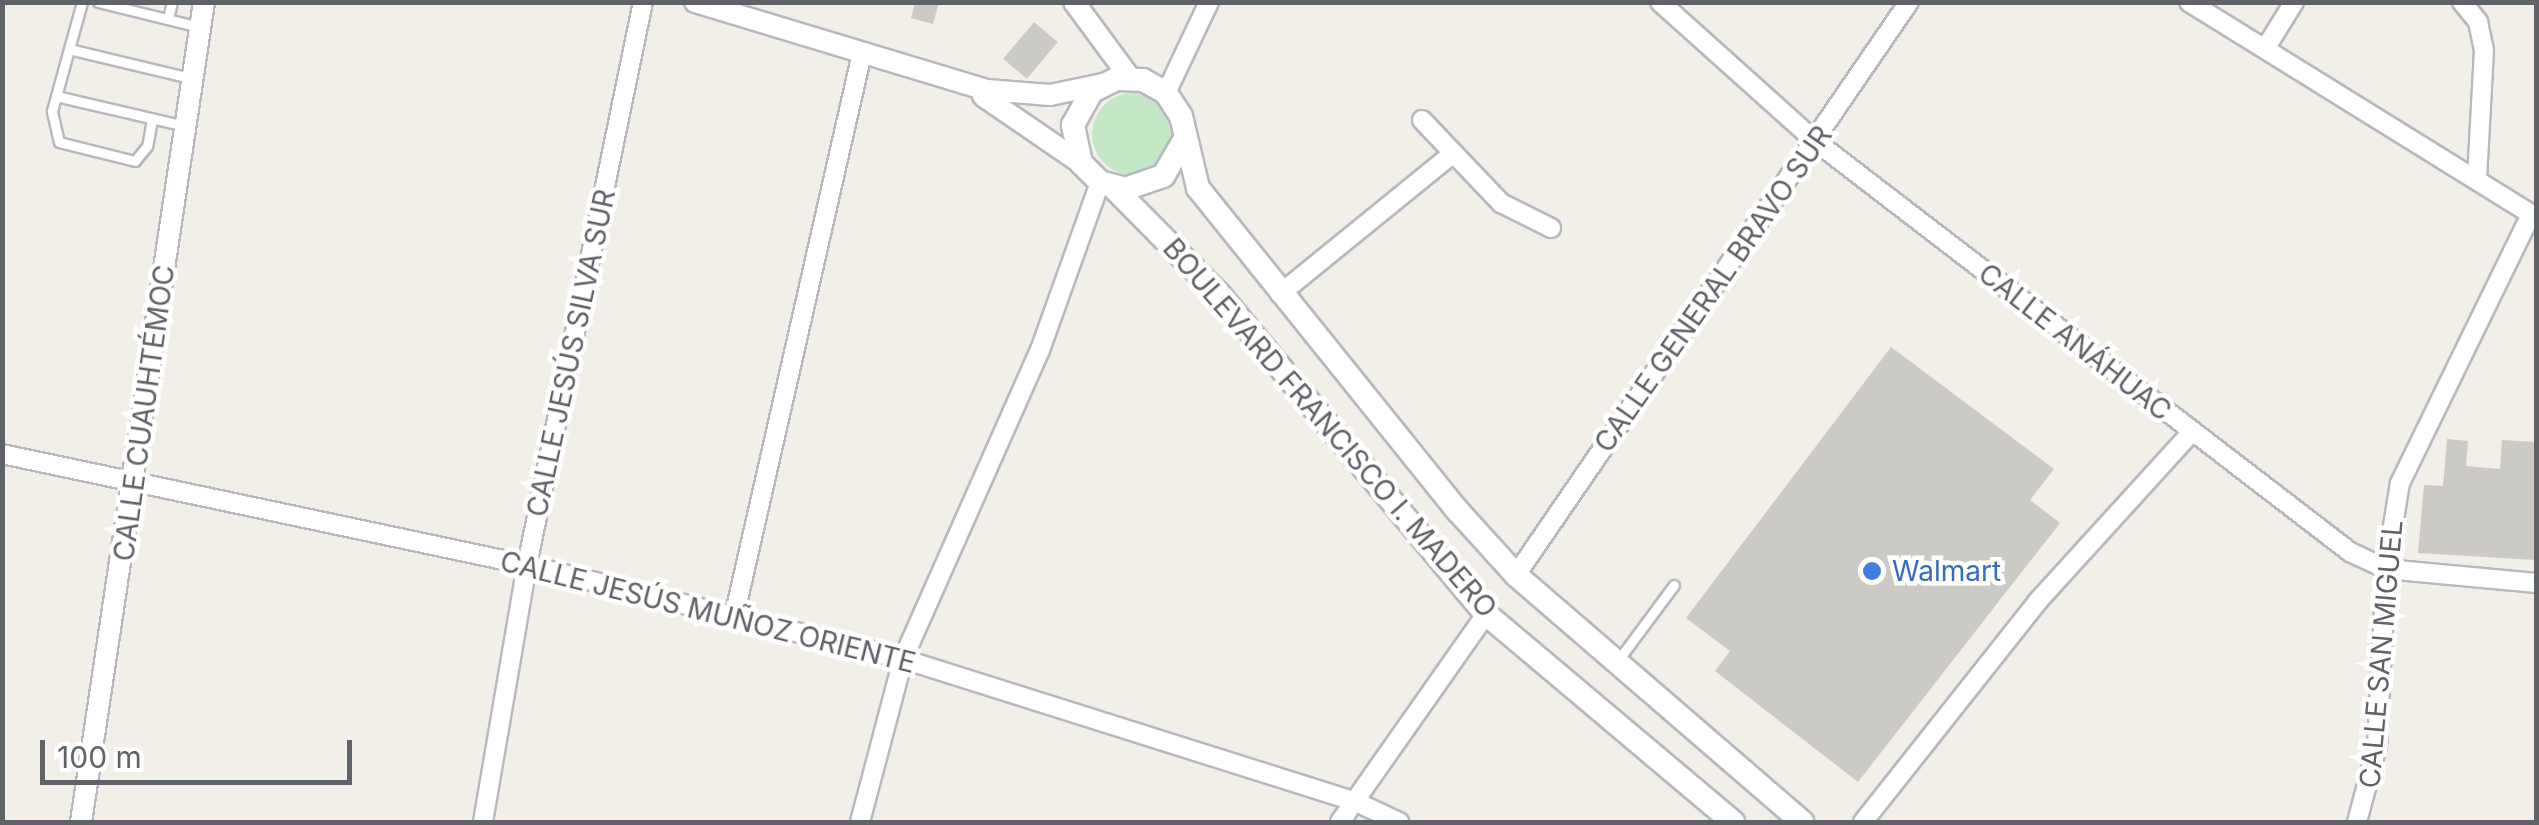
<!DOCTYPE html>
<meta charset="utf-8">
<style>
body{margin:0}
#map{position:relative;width:2539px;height:825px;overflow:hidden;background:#f1efe7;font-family:Inter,sans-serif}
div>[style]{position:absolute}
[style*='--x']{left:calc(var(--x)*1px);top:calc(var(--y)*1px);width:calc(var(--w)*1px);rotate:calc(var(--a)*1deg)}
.green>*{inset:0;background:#c4e8c5}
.round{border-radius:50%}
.building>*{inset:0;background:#cccac4;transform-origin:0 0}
.roads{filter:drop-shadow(2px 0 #b7b9be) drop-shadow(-2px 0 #b7b9be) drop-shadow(0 2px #b7b9be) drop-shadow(0 -2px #b7b9be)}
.service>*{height:9px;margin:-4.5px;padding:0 4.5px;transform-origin:4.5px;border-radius:4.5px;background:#fff}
.minor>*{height:18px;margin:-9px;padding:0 9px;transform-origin:9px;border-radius:9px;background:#fff}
.tertiary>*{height:20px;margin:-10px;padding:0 10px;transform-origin:10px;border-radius:10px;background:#fff}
.secondary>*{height:22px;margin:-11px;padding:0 11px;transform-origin:11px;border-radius:11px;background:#fff}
.dots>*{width:28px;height:28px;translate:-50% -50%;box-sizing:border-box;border:5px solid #fff;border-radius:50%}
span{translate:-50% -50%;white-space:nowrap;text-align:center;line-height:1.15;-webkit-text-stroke:9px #fff;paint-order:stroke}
.street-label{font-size:28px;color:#5f6267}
.shop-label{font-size:28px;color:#366cbe}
.left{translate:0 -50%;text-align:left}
.frame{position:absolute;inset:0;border:5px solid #5f6267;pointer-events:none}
.scale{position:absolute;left:40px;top:740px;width:312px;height:45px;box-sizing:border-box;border:5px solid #5f6267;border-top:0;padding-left:12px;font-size:30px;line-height:35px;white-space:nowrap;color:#5f6267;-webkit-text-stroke:8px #fff;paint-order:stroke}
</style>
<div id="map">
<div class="green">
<i class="round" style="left:1092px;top:93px;width:82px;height:82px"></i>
</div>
<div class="building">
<i style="clip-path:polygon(915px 2px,939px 2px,933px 24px,911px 18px)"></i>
<i style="left:1034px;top:22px;width:31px;height:48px;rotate:40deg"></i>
<i style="clip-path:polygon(1891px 347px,2054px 469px,2030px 500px,2060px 523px,1858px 782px,1715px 671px,1730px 651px,1686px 618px)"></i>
<i style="clip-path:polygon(2447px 439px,2468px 441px,2466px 466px,2500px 469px,2502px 440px,2536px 442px,2536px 560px,2418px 553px,2424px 485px,2443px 486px)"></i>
</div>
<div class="roads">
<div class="service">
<i style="--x:98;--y:2;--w:105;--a:13.8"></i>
<i style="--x:168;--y:19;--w:17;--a:-77"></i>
<i style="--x:69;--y:49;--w:49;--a:-74.5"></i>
<i style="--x:56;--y:96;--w:132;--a:13.1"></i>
<i style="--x:152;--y:119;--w:27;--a:100"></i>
<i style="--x:147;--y:146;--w:19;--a:129"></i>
<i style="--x:135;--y:161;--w:78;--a:-166"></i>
<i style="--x:59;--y:142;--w:32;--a:-103"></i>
<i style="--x:52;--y:111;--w:64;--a:-74.7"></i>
<i style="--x:69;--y:49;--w:124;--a:13.5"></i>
<i style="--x:1619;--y:659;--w:92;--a:-53.4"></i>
</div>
<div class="minor">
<i style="--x:1660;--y:2;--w:208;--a:41.9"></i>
<i style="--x:1815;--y:141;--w:675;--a:37.53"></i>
<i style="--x:2350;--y:552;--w:40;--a:25"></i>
<i style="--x:2386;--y:569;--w:151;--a:5.3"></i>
<i style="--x:2189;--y:2;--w:408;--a:31.8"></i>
<i style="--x:2462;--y:2;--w:26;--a:51"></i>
<i style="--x:2478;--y:22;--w:29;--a:78"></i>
<i style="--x:2484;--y:50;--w:128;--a:93.1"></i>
<i style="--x:2265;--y:49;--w:55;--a:-58.3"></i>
<i style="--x:1166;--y:93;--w:101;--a:-64.7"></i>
<i style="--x:1422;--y:120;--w:115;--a:46.4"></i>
<i style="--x:1501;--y:203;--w:56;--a:26.6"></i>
<i style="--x:1280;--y:294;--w:222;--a:-39.1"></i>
<i style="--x:2;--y:454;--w:537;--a:11.94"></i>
<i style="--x:527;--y:565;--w:388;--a:14"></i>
<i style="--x:903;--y:659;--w:473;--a:17.5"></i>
<i style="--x:1354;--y:801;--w:50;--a:25"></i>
<i style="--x:1516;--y:575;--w:695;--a:-55.56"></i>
<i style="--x:734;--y:617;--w:578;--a:-77.21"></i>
<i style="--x:483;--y:822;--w:261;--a:-80.3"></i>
<i style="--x:527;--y:565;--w:575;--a:-78.36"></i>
<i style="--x:860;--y:822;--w:169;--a:-75.2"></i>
<i style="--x:903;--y:659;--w:338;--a:-66.1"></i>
<i style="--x:1040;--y:350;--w:178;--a:-70.3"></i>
<i style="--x:1340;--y:822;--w:254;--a:-54.9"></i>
<i style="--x:1863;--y:822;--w:282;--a:-51.6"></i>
<i style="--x:2038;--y:601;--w:229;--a:-47.7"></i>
<i style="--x:2357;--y:822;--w:78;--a:-75.1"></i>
<i style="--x:2377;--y:747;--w:178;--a:-87.1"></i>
<i style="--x:2386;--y:569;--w:87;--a:-80.8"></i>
<i style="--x:2400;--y:483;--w:299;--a:-64"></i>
</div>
<div class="tertiary">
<i style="--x:695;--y:2;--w:305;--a:16.8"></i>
<i style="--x:987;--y:90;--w:63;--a:4.5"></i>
<i style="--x:1050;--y:95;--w:54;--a:-11.7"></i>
<i style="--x:1074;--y:2;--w:94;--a:53.6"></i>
<i style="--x:983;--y:96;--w:119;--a:34.4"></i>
<i style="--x:81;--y:822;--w:829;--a:-81.47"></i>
</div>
<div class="secondary">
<i style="--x:1183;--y:142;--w:39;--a:120"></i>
<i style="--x:1163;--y:176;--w:39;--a:161"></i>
<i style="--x:1126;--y:189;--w:27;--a:-165"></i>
<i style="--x:1100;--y:182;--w:27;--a:-135"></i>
<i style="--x:1081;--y:163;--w:39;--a:-102"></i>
<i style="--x:1073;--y:125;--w:39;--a:-61"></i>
<i style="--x:1092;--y:91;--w:28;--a:-26"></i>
<i style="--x:1117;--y:79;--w:26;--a:2"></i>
<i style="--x:1143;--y:80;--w:26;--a:29"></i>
<i style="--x:1166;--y:93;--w:27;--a:57"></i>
<i style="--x:1181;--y:116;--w:74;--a:76.7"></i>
<i style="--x:1198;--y:188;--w:415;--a:51.2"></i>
<i style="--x:1458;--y:511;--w:86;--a:47.8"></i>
<i style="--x:1516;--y:575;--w:378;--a:40.8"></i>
<i style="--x:1113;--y:187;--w:151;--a:45.3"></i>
<i style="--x:1219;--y:294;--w:417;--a:50.2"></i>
<i style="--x:1486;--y:614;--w:323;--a:40.1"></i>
</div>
</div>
<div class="dots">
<i style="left:1872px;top:571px;background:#3f7fe0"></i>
</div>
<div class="street-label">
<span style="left:1713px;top:289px;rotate:-55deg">CALLE GENERAL BRAVO SUR</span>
<span style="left:2075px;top:342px;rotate:38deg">CALLE ANÁHUAC</span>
<span style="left:571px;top:353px;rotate:-78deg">CALLE JESÚS SILVA SUR</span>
<span style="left:144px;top:413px;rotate:-82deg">CALLE CUAUHTÉMOC</span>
<span style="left:1330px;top:428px;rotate:49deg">BOULEVARD FRANCISCO I. MADERO</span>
<span style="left:708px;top:612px;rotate:14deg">CALLE JESÚS MUÑOZ ORIENTE</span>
<span style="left:2381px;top:654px;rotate:-85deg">CALLE SAN MIGUEL</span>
</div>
<div class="shop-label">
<span class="left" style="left:1892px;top:571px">Walmart</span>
</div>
<div class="frame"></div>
<div class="scale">100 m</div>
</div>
